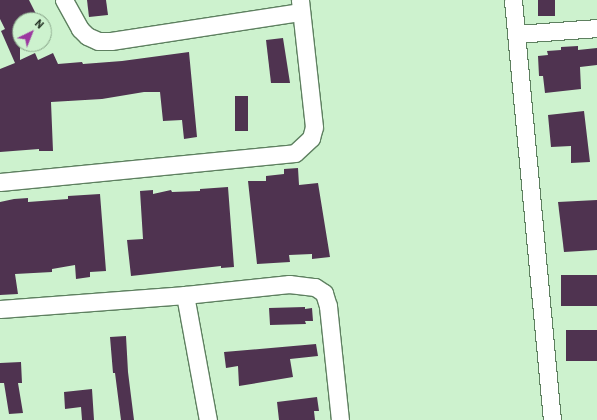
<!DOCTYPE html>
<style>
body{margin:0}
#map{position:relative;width:597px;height:420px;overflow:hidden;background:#cdf2ce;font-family:Barlow,sans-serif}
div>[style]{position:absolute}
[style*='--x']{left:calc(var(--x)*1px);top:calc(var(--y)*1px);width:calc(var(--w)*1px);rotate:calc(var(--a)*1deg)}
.building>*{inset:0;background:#4f3350;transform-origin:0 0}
.roads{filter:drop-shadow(1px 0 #5e8060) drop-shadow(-1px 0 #5e8060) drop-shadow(0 1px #5e8060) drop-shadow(0 -1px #5e8060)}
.minor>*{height:17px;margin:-8.5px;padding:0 8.5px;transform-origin:8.5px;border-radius:8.5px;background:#fff}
span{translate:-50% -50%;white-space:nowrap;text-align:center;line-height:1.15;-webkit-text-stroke:4px #cdf2ce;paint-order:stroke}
.north{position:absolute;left:12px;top:12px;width:40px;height:40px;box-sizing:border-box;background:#cdf2ce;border:1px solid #8aa68b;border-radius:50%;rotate:43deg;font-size:11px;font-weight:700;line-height:16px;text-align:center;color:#263527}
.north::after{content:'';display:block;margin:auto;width:14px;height:18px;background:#9b389f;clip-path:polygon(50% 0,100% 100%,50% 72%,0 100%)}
</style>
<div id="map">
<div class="building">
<i style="clip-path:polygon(0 0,29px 0,39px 20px,20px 20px,20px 60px,35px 53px,38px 60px,53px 53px,58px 64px,82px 62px,83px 64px,122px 61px,189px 52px,197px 137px,184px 139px,182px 120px,163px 121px,160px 92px,144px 92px,102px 99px,51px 102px,53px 151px,39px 151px,39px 149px,0 152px,0 69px,15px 63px,1px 31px,5px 29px,0 19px)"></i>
<i style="clip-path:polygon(87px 0,106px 0,108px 15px,89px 17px)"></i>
<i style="left:538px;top:0;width:17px;height:16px"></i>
<i style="clip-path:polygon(283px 38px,290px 83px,271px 83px,266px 40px)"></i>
<i style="clip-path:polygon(578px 46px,578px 50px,597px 48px,597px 65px,580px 67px,581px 89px,545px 93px,543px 76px,539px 76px,538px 56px,548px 55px,547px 51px,561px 50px,561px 47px)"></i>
<i style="left:235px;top:96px;width:13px;height:35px"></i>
<i style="clip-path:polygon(584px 111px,590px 162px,571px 163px,571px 146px,551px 147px,548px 115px)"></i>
<i style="clip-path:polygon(298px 168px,299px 185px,318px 183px,330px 257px,312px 259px,312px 254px,289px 255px,290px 262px,257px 264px,248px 181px,266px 181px,266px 176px,284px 174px,284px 169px)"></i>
<i style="clip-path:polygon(228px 187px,234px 267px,221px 268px,221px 266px,131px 276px,127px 240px,143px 239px,140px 191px,153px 190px,153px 194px,171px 190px,172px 192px,200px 191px,200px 189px)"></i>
<i style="clip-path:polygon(100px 194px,106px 271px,90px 272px,90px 277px,76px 279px,75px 265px,52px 269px,52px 272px,15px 274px,18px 294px,0 295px,0 202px,14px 199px,28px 198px,28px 202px,68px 199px,68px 196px)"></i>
<i style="clip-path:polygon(597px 200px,597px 250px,564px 252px,558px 202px)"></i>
<i style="left:597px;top:275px;width:31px;height:36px;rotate:90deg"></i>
<i style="clip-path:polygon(305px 307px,305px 309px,312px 308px,313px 321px,305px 321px,306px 324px,270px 325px,269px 308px)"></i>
<i style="left:597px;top:330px;width:31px;height:31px;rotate:90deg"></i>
<i style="clip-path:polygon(126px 336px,128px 372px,134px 420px,121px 420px,115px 373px,113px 373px,110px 337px)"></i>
<i style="clip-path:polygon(316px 344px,318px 356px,290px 359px,293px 377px,239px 386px,238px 366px,226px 368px,224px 352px)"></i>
<i style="clip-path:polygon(21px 362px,22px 383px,18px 383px,23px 413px,9px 414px,4px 383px,0 383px,0 363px)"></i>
<i style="clip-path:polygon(92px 389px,94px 420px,82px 420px,81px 407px,65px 409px,64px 392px)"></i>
<i style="clip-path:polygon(317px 397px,319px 411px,314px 411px,315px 420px,279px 420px,277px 402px)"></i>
</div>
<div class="roads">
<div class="minor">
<i style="--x:64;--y:0;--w:33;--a:61"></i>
<i style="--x:80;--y:29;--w:10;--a:45"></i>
<i style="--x:87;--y:36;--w:12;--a:24"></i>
<i style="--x:98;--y:41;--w:13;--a:0"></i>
<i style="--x:111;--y:41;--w:192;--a:-8.7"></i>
<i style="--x:513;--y:0;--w:422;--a:84.7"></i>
<i style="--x:516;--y:34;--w:81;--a:-4.2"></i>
<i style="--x:0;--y:182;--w:296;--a:-5.6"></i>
<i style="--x:295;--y:153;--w:22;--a:-43"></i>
<i style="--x:311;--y:138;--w:11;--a:-75"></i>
<i style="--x:314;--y:127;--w:128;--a:-96.3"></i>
<i style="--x:185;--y:295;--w:127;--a:79.6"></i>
<i style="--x:0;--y:309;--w:186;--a:-4.3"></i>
<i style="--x:185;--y:295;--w:105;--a:-6"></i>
<i style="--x:289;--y:284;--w:26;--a:7"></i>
<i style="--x:315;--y:287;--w:11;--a:34"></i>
<i style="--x:324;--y:293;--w:14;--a:73"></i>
<i style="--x:328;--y:306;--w:115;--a:84"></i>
</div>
</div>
<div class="north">N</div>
</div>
